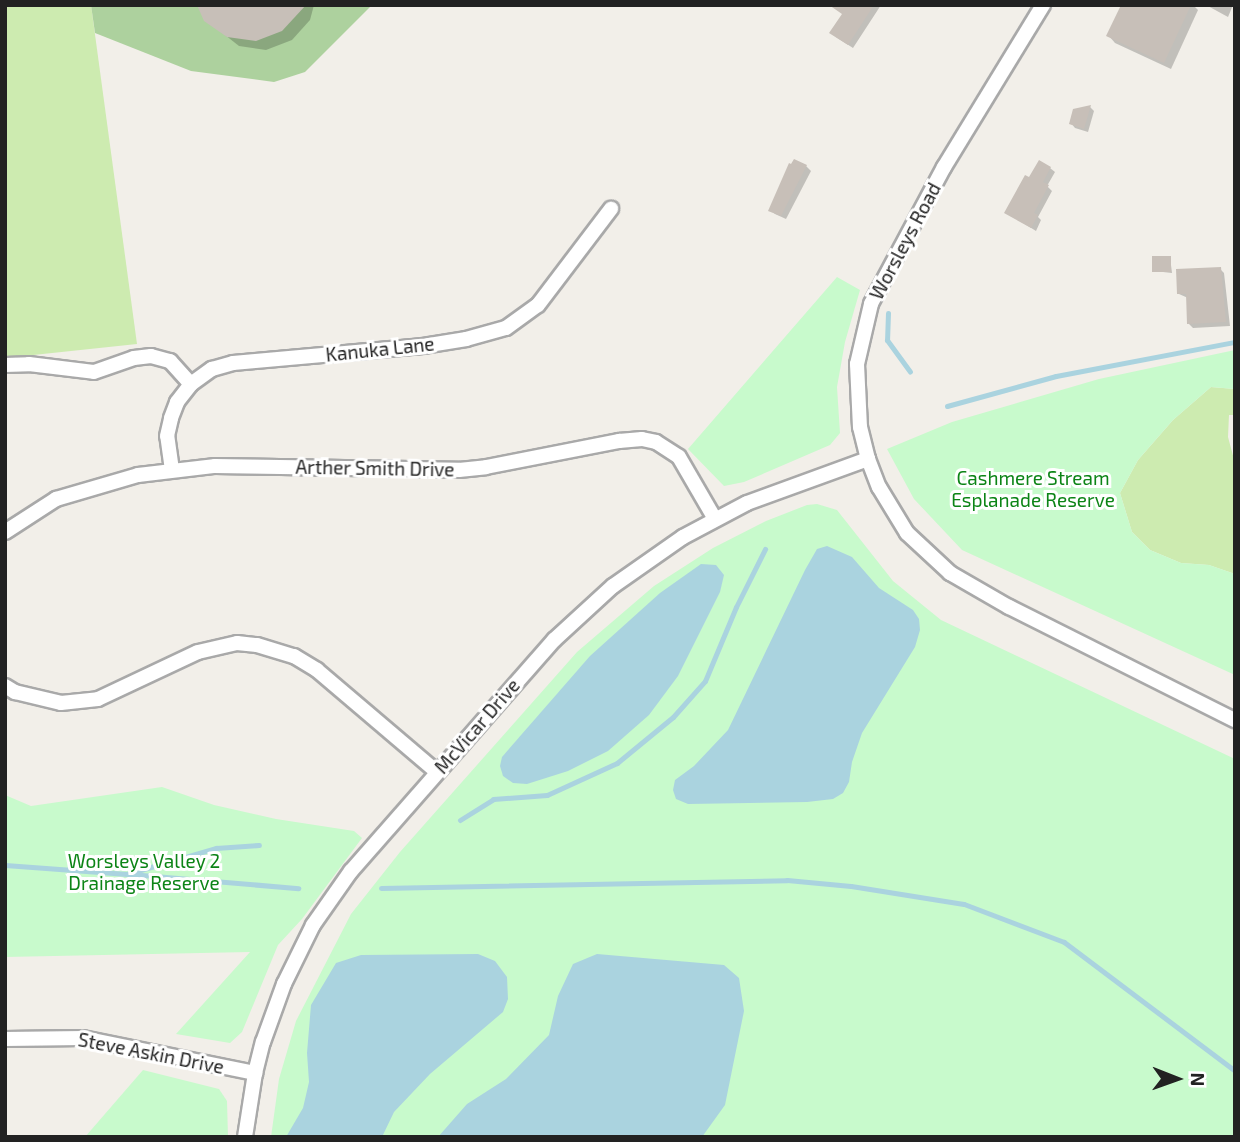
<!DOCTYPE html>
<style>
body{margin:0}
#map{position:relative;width:1240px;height:1142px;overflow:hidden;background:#f2efe9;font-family:"Exo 2",sans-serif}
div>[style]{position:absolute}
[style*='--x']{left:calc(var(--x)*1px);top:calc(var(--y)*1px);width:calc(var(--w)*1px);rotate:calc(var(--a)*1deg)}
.grass>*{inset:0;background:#cdebb0}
.forest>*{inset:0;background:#add19e}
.park>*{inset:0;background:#c8facc}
.water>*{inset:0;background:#aad3df}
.shadow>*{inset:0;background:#0003}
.stream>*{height:5px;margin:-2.5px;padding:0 2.5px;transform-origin:2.5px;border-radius:2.5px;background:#aad3df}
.building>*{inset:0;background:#c7bfb8;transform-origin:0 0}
.roads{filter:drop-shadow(2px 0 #a9a9a9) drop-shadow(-2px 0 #a9a9a9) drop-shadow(0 2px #a9a9a9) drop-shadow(0 -2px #a9a9a9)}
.street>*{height:14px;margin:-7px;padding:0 7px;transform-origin:7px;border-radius:7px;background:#fff}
span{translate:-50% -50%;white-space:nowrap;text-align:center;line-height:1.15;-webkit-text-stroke:6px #fff;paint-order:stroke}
.street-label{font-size:19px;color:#222}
.park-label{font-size:19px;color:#0c8416}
.frame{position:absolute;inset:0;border:7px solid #222;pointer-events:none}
.north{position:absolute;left:1142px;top:1044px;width:70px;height:70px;-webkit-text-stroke:5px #fff;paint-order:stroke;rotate:91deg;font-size:19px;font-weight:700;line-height:28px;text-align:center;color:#222}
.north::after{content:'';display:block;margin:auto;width:24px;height:32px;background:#222;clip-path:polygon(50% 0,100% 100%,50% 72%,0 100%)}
</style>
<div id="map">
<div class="grass">
<i style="clip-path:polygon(5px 5px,91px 5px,137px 344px,5px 358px)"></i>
<i style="clip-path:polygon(1211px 387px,1235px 389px,1235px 415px,1229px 415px,1228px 437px,1235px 463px,1235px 574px,1209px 565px,1181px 563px,1150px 550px,1132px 532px,1120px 493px,1138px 460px,1173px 420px)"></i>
</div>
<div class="forest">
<i style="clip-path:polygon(91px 5px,372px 5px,305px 72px,274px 82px,191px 71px,95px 33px)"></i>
</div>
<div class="park">
<i style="clip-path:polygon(837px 277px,860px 290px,845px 342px,837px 387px,840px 433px,830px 445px,744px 482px,724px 486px,688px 449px)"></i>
<i style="clip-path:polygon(1235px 350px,1235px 389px,1211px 387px,1173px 420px,1138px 460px,1120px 493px,1132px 532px,1150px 550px,1181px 563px,1209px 565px,1235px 574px,1235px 675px,962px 550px,914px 499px,887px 449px,952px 422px,1099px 379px)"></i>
<i style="clip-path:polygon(817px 504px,837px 510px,893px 581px,941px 620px,1235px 759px,1235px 1137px,271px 1137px,279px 1079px,296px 1021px,351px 914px,400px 852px,577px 652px,654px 586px,713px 548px,766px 521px,807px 505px)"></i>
<i style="clip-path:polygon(162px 787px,214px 805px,276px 819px,354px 831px,362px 838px,302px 919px,278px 945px,242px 1032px,230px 1043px,176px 1034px,250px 952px,5px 957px,5px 795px,31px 806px)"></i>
<i style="clip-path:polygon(143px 1070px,219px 1089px,227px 1101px,228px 1137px,85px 1137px)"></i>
</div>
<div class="water">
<i style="clip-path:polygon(827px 546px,852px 557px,879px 588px,913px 610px,919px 619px,920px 630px,915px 647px,862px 733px,852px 762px,849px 782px,843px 793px,833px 799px,807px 802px,688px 804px,676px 799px,673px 790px,675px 780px,694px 766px,728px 730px,805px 570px,817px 549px)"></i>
<i style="clip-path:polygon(701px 564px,716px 565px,724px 575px,720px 592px,678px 676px,649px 715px,608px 751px,568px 771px,527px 784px,513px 783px,503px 776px,500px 766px,502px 757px,590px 656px,660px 593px)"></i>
<i style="clip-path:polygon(478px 954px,495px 961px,507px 977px,508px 999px,503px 1012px,430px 1074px,394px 1112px,382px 1137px,286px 1137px,303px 1108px,309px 1082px,307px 1053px,311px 1005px,336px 963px,361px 955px)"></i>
<i style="clip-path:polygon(597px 954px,724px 965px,739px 978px,744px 1011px,725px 1105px,702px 1137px,438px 1137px,467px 1104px,506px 1079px,549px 1035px,558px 996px,573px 964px)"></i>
</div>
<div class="shadow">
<i style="clip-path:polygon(198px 5px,314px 5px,310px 20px,292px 40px,266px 50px,239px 46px,206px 20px)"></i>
<i style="clip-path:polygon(837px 5px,881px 5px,853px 48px,836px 37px,843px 14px)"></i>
<i style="clip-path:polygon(1123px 5px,1193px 5px,1198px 10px,1171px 69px,1115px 43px,1109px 36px)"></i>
<i style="clip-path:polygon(1206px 5px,1233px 5px,1228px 17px)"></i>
<i style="clip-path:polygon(1090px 107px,1094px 111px,1088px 132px,1075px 128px,1071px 123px,1075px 111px)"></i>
<i style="clip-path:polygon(806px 166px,811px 171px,786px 219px,775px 214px,770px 210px)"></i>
<i style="clip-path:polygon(1050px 168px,1055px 172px,1047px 186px,1052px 191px,1038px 217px,1041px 220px,1036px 231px,1007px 213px,1030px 179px)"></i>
<i style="clip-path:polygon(1170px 257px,1172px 273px,1154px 271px)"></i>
<i style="clip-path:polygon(1220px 269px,1224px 273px,1230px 326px,1193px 328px,1189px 324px,1188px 298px,1179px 294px)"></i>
</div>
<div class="stream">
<i style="--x:888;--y:313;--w:27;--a:92"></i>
<i style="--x:887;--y:340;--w:39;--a:54"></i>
<i style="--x:947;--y:406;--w:113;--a:-15.4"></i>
<i style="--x:1056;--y:376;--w:182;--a:-10.8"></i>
<i style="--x:460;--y:820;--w:39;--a:-32"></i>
<i style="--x:493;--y:799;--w:54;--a:-4.2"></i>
<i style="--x:547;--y:795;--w:77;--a:-24.6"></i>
<i style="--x:617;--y:763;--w:72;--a:-39.4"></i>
<i style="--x:673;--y:717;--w:48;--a:-48.4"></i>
<i style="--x:705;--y:681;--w:80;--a:-67.3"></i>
<i style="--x:736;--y:607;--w:65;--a:-63.4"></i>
<i style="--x:5;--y:865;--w:122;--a:4.2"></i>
<i style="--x:127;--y:874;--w:93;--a:-16.3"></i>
<i style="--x:216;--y:848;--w:43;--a:-4"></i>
<i style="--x:130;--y:874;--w:169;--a:4.8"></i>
<i style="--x:381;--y:888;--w:406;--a:-1.1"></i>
<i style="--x:787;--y:880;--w:64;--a:5.4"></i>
<i style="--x:851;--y:886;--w:114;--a:9.1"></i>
<i style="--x:964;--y:904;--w:107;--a:20.8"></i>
<i style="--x:1064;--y:942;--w:214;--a:37"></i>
</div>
<div class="building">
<i style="clip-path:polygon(197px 5px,306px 5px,282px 31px,256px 41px,227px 37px,204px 21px)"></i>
<i style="clip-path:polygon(829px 5px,874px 5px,848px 45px,829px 33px,842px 14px)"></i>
<i style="clip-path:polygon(1121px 5px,1191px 5px,1164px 63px,1106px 36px)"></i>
<i style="clip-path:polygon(1091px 105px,1084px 129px,1069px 124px,1073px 109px)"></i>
<i style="clip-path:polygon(794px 159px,807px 165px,781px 216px,768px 211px,789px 163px,791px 164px)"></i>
<i style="clip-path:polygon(1039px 160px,1051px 167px,1043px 182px,1049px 185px,1034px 213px,1038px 215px,1031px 228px,1004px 213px,1025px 175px,1029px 177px)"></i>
<i style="left:1152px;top:256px;width:19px;height:16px"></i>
<i style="clip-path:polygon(1221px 267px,1226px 322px,1187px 324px,1186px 294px,1177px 294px,1176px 269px)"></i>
</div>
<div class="roads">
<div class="street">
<i style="--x:1043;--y:5;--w:190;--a:121.4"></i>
<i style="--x:944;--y:167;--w:155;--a:118.1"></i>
<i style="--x:871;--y:304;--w:62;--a:103.1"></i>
<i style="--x:857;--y:364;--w:63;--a:87.3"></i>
<i style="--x:860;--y:427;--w:33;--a:76"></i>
<i style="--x:868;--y:459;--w:30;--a:69"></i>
<i style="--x:879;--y:487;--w:54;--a:58.7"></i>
<i style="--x:907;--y:533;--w:59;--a:42.9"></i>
<i style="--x:950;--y:573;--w:68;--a:30"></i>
<i style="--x:1009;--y:607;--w:253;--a:26.6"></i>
<i style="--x:5;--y:365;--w:24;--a:-2"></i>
<i style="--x:29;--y:364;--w:65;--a:7"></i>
<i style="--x:94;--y:372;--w:42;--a:-19.3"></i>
<i style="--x:134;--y:358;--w:17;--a:-7"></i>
<i style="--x:151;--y:356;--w:20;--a:15"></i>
<i style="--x:170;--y:361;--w:31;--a:48"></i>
<i style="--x:172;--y:470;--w:34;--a:-98"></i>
<i style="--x:167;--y:436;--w:18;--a:-77"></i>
<i style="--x:171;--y:418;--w:17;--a:-69"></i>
<i style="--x:177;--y:402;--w:23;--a:-52"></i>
<i style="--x:191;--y:384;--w:26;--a:-36"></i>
<i style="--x:212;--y:369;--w:22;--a:-16"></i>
<i style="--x:233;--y:363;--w:191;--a:-5.1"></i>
<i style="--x:423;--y:346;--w:44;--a:-9.2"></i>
<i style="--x:466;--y:339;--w:41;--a:-15.4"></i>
<i style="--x:506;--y:328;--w:39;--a:-36"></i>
<i style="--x:538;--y:305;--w:121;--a:-52.8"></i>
<i style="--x:5;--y:532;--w:61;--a:-32.9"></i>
<i style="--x:56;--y:499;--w:85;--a:-16.3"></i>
<i style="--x:138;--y:475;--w:78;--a:-6.7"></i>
<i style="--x:215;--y:466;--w:244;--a:0.9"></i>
<i style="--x:459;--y:470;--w:27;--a:-6"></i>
<i style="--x:486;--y:467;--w:136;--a:-11.1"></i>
<i style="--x:619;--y:441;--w:23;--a:-5"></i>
<i style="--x:642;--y:439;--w:14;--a:12"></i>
<i style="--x:656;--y:442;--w:27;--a:33"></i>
<i style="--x:679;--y:457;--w:72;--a:59.9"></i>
<i style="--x:5;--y:686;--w:12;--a:31"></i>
<i style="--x:15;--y:692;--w:47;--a:13.4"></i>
<i style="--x:61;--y:703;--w:37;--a:-6"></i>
<i style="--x:98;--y:699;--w:110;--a:-25.2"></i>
<i style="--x:198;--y:652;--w:40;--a:-13"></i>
<i style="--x:237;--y:643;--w:20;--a:6"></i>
<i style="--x:257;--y:645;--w:39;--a:17"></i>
<i style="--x:294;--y:656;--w:27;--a:31"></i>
<i style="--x:317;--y:670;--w:157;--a:40.4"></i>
<i style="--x:5;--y:1039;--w:78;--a:-0.7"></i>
<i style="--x:83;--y:1038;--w:176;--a:11.5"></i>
<i style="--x:245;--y:1137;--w:65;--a:-81.1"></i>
<i style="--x:255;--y:1073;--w:32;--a:-76"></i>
<i style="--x:263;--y:1042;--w:62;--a:-70.1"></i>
<i style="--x:284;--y:984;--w:66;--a:-63.8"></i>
<i style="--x:313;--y:925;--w:66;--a:-54.9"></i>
<i style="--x:351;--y:871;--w:308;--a:-48.7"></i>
<i style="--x:554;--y:640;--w:80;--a:-42.5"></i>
<i style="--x:613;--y:586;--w:85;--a:-35"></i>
<i style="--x:683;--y:537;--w:72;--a:-28"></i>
<i style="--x:747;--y:503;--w:129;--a:-20"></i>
</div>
</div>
<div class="street-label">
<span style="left:905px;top:241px;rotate:-62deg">Worsleys Road</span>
<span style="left:380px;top:349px;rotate:-6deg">Kanuka Lane</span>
<span style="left:375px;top:468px;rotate:1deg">Arther Smith Drive</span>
<span style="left:477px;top:726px;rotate:-49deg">McVicar Drive</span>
<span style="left:151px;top:1053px;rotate:11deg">Steve Askin Drive</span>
</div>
<div class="park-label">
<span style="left:1033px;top:489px">Cashmere Stream<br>Esplanade Reserve</span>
<span style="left:144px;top:872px">Worsleys Valley 2<br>Drainage Reserve</span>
</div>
<div class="frame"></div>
<div class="north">N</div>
</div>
